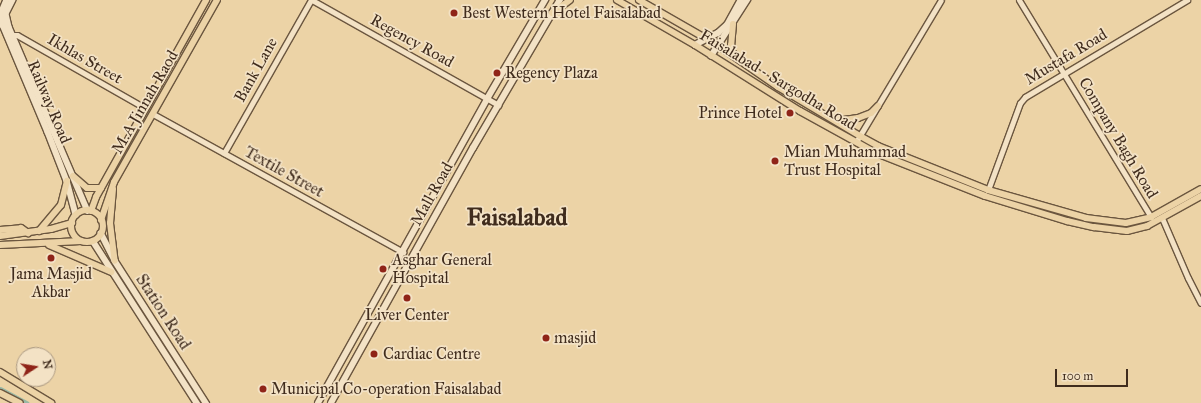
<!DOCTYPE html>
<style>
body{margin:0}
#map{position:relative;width:1201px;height:403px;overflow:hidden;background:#ecd3a6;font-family:"IM FELL Great Primer",serif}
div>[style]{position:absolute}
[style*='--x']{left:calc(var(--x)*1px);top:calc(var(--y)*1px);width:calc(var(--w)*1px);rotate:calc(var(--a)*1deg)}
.canal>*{height:5px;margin:-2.5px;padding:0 2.5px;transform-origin:2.5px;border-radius:2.5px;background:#99b8a5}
.roads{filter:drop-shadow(1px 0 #6b563f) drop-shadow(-1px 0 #6b563f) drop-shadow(0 1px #6b563f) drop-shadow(0 -1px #6b563f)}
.tertiary>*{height:5px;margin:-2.5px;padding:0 2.5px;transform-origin:2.5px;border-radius:2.5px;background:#f3e2c5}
.secondary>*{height:5.5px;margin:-2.75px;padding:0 2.75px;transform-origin:2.75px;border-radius:2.75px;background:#f3e2c5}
.primary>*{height:6px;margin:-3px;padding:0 3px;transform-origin:3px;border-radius:3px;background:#ecd3a6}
.primary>.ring{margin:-3px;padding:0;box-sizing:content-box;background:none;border:6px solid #ecd3a6;border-radius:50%}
.dots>*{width:11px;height:11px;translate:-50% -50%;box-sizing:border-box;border:2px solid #f3e2c5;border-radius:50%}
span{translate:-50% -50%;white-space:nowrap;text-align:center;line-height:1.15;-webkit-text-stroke:3.5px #f3e2c5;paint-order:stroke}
.poi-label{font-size:16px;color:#402c1d}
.left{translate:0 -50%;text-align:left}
.right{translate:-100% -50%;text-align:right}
.street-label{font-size:16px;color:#402c1d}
.town-label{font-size:24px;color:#402c1d;font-weight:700}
.north{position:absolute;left:16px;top:347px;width:40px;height:40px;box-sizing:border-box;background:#f3e2c5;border:1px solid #ab9982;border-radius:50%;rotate:78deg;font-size:11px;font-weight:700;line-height:16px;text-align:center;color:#402c1d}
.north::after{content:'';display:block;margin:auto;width:14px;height:18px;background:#8f2418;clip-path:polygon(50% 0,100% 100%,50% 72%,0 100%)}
.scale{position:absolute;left:1055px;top:369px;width:73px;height:18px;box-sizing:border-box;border:2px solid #402c1d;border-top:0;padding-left:5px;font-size:12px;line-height:14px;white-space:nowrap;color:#402c1d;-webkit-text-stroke:3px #f3e2c5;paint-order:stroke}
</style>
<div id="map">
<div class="canal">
<i style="--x:0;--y:389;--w:30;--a:28"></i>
</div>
<div class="roads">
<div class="tertiary">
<i style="--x:312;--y:0;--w:214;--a:29.4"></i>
<i style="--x:1019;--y:0;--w:254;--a:58.7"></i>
<i style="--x:12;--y:35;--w:5;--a:0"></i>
<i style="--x:17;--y:35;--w:147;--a:29.7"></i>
<i style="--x:153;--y:114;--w:286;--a:28.9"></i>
<i style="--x:856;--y:142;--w:165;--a:-59.1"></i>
<i style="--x:224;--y:153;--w:176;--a:-60.4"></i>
<i style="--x:988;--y:190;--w:93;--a:-69.8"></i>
<i style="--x:1020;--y:103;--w:8;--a:-50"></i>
<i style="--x:1025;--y:97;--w:189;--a:-30.9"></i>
<i style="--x:1162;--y:218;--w:65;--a:66.6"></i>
<i style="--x:1188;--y:278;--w:28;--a:63"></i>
</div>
<div class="secondary">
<i style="--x:7;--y:0;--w:13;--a:113"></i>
<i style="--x:2;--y:12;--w:13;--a:86"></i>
<i style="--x:3;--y:25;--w:116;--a:67.2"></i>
<i style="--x:48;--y:132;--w:53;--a:68.8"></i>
<i style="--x:67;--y:181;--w:35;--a:75"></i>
<i style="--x:13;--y:0;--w:16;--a:117"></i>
<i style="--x:6;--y:14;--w:13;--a:77"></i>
<i style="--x:9;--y:27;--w:200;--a:66.8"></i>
<i style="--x:695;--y:45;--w:26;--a:-28"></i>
<i style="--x:718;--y:33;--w:12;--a:-42"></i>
<i style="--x:727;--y:25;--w:29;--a:-61"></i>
<i style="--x:711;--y:56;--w:67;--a:-57.3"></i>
<i style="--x:101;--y:233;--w:31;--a:63"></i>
<i style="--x:115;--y:261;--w:169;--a:57.3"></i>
<i style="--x:93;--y:241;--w:193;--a:57.3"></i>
<i style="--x:318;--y:403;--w:348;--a:-60.9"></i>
<i style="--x:487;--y:99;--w:115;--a:-59.6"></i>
<i style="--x:331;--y:403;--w:292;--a:-60.9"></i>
<i style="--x:473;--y:148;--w:172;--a:-59.6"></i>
</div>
<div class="primary">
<i style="--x:617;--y:0;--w:90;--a:30"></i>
<i style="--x:695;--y:45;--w:124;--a:32.2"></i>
<i style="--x:800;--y:111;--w:87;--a:28.9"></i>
<i style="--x:876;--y:153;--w:117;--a:21.5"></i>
<i style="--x:985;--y:196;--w:86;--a:17"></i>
<i style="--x:1067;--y:221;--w:28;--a:13"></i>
<i style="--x:1094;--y:227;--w:33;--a:7"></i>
<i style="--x:1127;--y:231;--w:21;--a:-14"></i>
<i style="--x:1147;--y:226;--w:62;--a:-29.1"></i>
<i style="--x:639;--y:0;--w:92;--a:29.9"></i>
<i style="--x:719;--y:46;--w:72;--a:34.8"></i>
<i style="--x:778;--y:87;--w:96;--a:30.9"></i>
<i style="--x:860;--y:136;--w:21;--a:29"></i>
<i style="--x:878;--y:146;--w:118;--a:21.8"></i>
<i style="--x:988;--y:190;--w:102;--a:15.9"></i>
<i style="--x:1086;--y:218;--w:40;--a:7.1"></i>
<i style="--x:1126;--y:223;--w:26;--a:-13"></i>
<i style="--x:1151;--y:217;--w:57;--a:-29.2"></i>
<i style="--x:552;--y:13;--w:22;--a:-36"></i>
<i style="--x:733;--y:24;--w:21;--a:95"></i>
<i style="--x:731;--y:45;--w:7;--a:82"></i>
<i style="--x:732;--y:52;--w:7;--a:45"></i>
<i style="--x:833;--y:118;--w:11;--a:10"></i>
<i style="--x:844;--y:120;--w:14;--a:-8"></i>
<i style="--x:858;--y:118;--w:14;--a:-21"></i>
<i style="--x:871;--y:113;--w:10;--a:-45"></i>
<i style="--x:73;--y:176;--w:18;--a:41"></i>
<i style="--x:87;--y:188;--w:14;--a:0"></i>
<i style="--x:113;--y:189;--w:34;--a:95"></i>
<i style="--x:110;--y:223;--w:38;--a:83"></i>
<i class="ring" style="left:71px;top:210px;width:26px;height:26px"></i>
<i style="--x:91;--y:211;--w:15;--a:-70"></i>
<i style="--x:96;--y:197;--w:226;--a:-60.8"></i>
<i style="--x:101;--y:220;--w:40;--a:-71.1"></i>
<i style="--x:114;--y:182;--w:209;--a:-60.5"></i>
<i style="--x:0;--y:230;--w:21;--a:-5"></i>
<i style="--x:21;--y:228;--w:9;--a:36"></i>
<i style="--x:39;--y:231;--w:34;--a:-50"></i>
<i style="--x:61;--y:205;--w:25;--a:-76"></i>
<i style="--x:0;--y:236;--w:51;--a:-7.8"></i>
<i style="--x:51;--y:229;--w:22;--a:-16"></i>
<i style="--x:0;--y:245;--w:81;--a:-2.8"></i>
<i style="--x:49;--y:245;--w:68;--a:23.5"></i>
<i style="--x:0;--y:372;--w:60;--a:31.3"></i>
<i style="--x:0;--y:393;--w:22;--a:27"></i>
</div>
</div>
<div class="dots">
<i style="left:454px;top:13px;background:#8f2418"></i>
<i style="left:497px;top:73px;background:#8f2418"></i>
<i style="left:790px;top:113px;background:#8f2418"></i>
<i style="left:775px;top:161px;background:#8f2418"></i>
<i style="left:51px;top:258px;background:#8f2418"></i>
<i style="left:383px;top:269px;background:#8f2418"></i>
<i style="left:407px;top:298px;background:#8f2418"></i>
<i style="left:546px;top:338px;background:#8f2418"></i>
<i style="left:374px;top:354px;background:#8f2418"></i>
<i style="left:263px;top:389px;background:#8f2418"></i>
</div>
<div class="poi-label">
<span class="left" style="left:462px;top:13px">Best Western Hotel Faisalabad</span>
<span class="left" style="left:505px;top:73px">Regency Plaza</span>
<span class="right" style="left:782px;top:113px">Prince Hotel</span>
<span class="left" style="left:784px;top:161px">Mian Muhammad<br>Trust Hospital</span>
<span class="left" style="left:392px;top:269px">Asghar General<br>Hospital</span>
<span style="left:51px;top:283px">Jama Masjid<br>Akbar</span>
<span style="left:407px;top:315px">Liver Center</span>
<span class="left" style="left:554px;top:338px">masjid</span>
<span class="left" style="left:383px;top:354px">Cardiac Centre</span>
<span class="left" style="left:271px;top:389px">Municipal Co-operation Faisalabad</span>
</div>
<div class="street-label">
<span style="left:412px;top:41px;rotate:29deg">Regency Road</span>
<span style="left:1066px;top:57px;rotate:-31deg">Mustafa Road</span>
<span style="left:85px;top:59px;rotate:30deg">Ikhlas Street</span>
<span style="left:256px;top:70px;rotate:-61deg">Bank Lane</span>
<span style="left:778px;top:80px;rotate:31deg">Faisalabad - Sargodha Road</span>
<span style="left:49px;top:102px;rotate:67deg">Railway Road</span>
<span style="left:145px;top:102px;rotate:-60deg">M.A Jinnah Raod</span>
<span style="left:1118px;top:138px;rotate:59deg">Company Bagh Road</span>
<span style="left:284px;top:172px;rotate:29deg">Textile Street</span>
<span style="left:432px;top:194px;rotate:-61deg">Mall Road</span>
<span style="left:163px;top:312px;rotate:57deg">Station Road</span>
</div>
<div class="town-label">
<span style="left:517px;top:218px">Faisalabad</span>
</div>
<div class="north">N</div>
<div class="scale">100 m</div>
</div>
